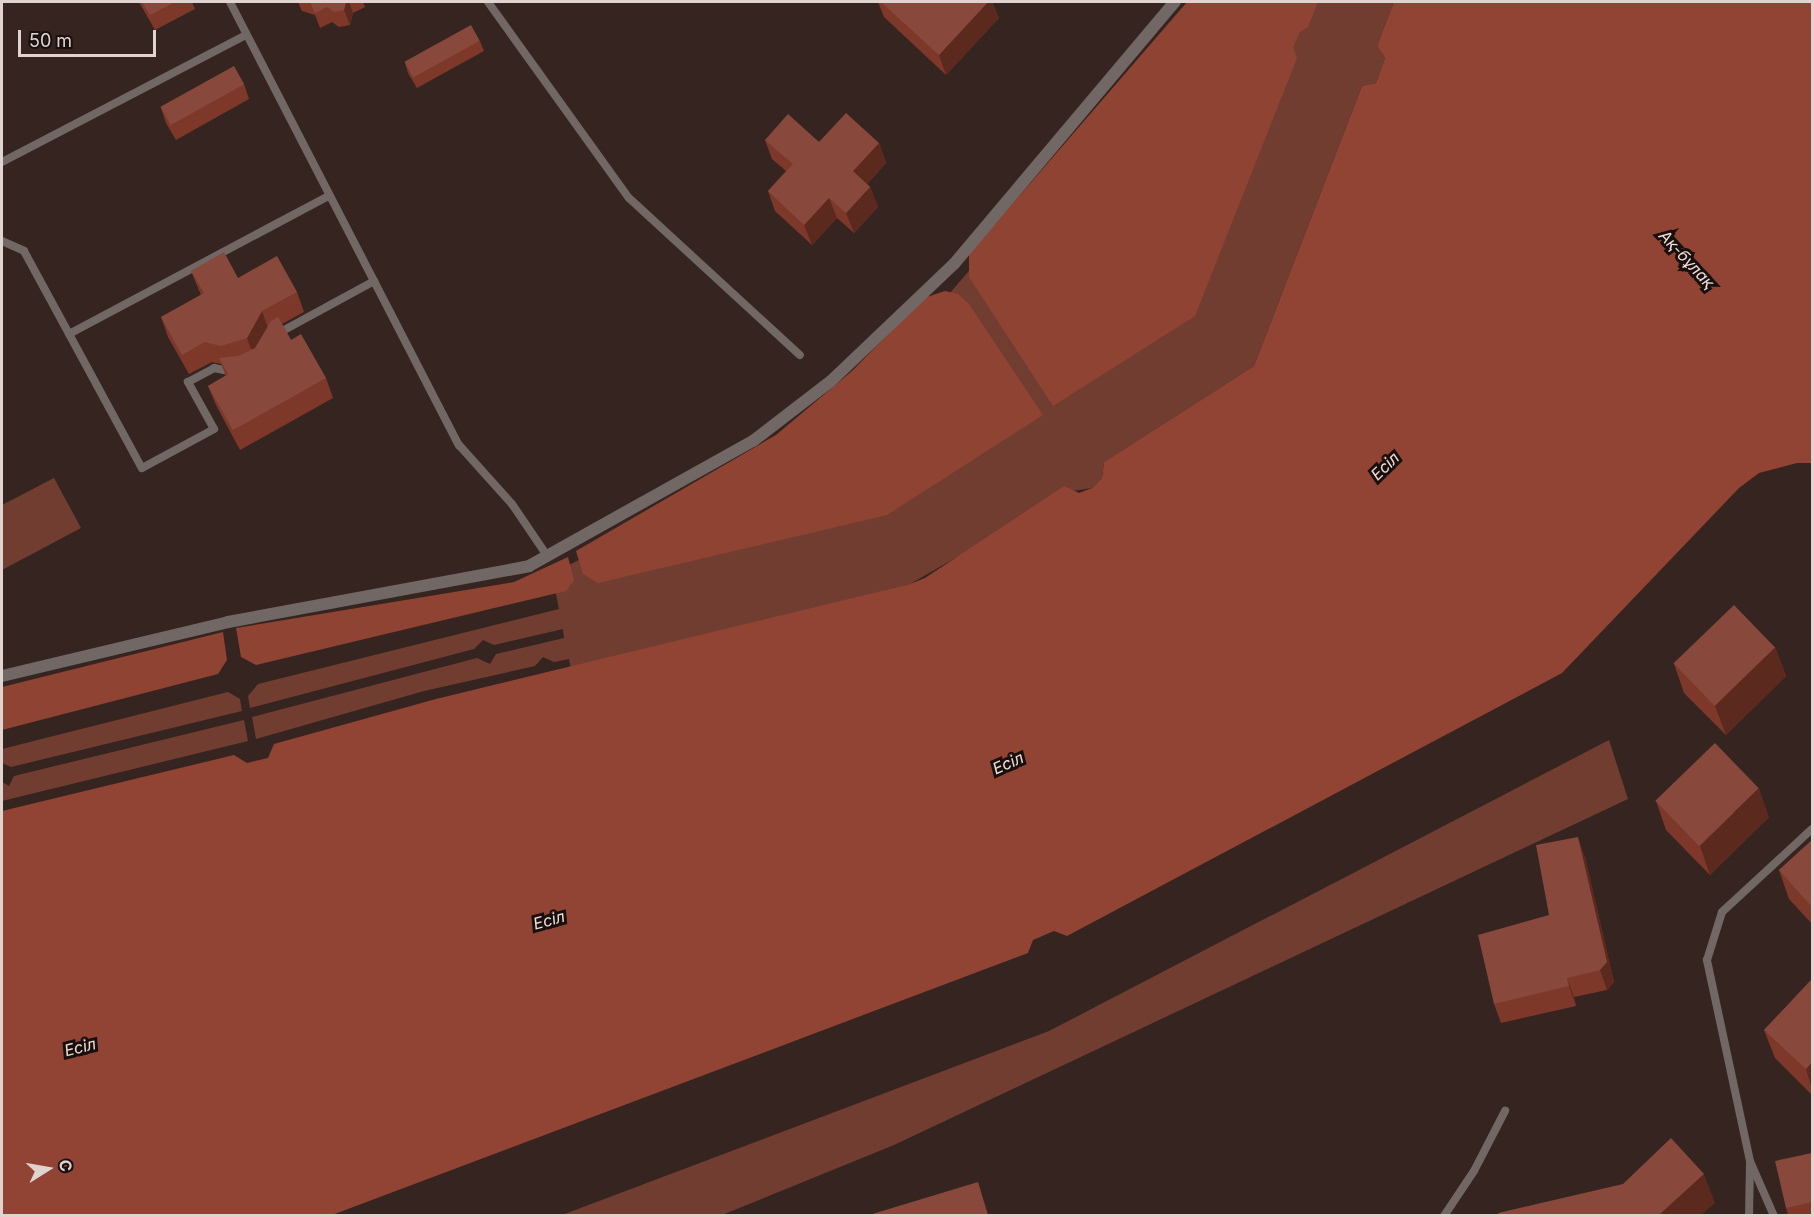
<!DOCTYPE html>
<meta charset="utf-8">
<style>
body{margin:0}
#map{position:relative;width:1814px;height:1217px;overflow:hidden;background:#362420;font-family:Inter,sans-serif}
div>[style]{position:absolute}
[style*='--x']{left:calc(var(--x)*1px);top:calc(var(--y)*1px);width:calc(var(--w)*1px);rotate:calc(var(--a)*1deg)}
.green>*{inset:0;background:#713d31}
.forest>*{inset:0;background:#8f4332}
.water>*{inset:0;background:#914434}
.lane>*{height:8px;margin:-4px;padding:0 4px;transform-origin:4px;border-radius:4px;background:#716765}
.street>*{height:12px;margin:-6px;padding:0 6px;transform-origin:6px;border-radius:6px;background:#716765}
.wall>*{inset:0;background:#7d382a}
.shaded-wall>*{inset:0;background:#5c291e}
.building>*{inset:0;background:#88493c;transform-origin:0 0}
span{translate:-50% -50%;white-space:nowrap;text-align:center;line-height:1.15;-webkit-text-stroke:6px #18100e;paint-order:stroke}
.water-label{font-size:16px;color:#f5ded8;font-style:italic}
.frame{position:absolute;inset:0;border:3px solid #e0d4d1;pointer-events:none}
.north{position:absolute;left:18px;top:1139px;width:60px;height:60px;-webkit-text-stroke:4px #18100e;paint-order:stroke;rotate:79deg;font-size:16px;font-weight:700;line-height:24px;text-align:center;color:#e0d4d1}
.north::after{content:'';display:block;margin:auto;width:21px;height:27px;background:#e0d4d1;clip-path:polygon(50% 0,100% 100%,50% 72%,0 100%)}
.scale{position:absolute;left:18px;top:30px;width:138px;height:27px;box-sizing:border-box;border:3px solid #e0d4d1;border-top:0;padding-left:8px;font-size:18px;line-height:21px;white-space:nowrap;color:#e0d4d1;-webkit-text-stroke:4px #18100e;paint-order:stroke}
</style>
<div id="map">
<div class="green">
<i style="clip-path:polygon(1202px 2px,1394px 2px,1377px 46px,1385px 58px,1376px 83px,1362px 86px,1254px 366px,1104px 462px,1102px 478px,1092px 488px,1072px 491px,910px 584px,571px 669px,569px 659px,554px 662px,543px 657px,535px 666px,424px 691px,256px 739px,252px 717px,477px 658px,490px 664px,496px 654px,564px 638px,563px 629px,494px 645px,483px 640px,474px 649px,250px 708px,248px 696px,258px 684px,559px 609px,552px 574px,678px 508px,786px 440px,923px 324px)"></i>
<i style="clip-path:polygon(54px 478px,81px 528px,2px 570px,2px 505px)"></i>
<i style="clip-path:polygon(228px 692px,240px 699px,242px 711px,11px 767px,2px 763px,2px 749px)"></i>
<i style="clip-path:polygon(244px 720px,248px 741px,2px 801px,2px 782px,9px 786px,14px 776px)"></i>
<i style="clip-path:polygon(1609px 740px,1628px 799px,894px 1145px,722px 1215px,562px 1215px,1049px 1031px)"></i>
</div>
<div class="forest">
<i style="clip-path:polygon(1187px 2px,1318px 2px,1308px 27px,1300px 32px,1293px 47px,1297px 58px,1195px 316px,1053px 406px,969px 277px,969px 254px)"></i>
<i style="clip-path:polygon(945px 291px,958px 294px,969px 304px,1043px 415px,887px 515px,598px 583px,583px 574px,576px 551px,776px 435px,852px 371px,924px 298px)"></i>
<i style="clip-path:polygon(568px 557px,574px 580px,566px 591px,256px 665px,241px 657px,236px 628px,514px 582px)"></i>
<i style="clip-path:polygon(223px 632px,227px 660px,218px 674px,2px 730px,2px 687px)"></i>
</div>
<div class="water">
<i style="clip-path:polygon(1394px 2px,1812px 2px,1812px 463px,1797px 463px,1759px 473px,1739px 488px,1562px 673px,1067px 936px,1054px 931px,1033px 940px,1028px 953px,332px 1215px,2px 1215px,2px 811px,234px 755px,247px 763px,268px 758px,274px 744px,436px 699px,910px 584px,925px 578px,1064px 486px,1079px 493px,1092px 488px,1102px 478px,1104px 462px,1254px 366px,1362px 86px,1376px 83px,1385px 58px,1377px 46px)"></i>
</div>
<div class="lane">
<i style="--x:230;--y:2;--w:499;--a:62.7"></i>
<i style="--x:459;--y:445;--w:79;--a:48.1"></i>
<i style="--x:512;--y:504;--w:64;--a:55.8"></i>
<i style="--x:488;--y:2;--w:241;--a:54.3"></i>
<i style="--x:629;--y:198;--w:232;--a:42.6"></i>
<i style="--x:2;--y:162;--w:275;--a:-27.5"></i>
<i style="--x:2;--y:241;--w:24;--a:24"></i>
<i style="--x:24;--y:251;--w:247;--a:61.5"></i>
<i style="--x:142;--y:468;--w:82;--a:-28.4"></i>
<i style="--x:214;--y:429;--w:54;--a:-119"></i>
<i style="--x:188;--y:382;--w:30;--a:-28"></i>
<i style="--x:214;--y:368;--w:19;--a:12"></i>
<i style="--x:69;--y:334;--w:294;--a:-28"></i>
<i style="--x:275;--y:335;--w:113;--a:-28.6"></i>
<i style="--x:1444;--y:1216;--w:54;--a:-56.3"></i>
<i style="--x:1474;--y:1171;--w:68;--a:-62.7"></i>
<i style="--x:1749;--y:1216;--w:52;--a:-88.9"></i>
<i style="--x:1774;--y:1216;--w:60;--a:-113.6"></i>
<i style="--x:1750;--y:1161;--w:206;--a:-102.1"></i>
<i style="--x:1707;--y:960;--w:50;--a:-72.6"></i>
<i style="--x:1722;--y:912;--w:122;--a:-42.7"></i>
</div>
<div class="street">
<i style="--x:2;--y:676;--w:232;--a:-13.4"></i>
<i style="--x:228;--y:622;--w:306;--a:-10.5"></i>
<i style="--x:529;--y:566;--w:257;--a:-29.2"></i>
<i style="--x:753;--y:441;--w:98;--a:-37.6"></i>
<i style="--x:831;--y:381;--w:170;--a:-43.6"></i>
<i style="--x:954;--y:264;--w:343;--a:-49.9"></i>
</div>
<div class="wall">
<i style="clip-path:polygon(139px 2px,192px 2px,195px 9px,155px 30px)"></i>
<i style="clip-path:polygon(298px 2px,363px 2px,365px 7px,353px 13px,350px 25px,339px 27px,332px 22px,320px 28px,315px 15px,302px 11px)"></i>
<i style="clip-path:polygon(878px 2px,992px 2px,999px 18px,946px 75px,884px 17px)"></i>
<i style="clip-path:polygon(480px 41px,484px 51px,417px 88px,408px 73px,405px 63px)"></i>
<i style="clip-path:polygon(244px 84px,249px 99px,176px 140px,166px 123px,161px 108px)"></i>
<i style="clip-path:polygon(765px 140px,819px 142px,879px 143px,886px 163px,867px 184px,870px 187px,878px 207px,854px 233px,837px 218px,812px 245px,775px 211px,768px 191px,786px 171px,772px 159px)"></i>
<i style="clip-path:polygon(191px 271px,238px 278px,297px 292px,304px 312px,282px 324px,291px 340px,326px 378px,333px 398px,240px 450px,216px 405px,208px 386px,226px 376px,221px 364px,212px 362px,189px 374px,168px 337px,161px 317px,201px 295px)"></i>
<i style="clip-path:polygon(1775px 647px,1786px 676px,1726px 735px,1684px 693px,1674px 664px)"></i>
<i style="clip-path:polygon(1656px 801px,1769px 817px,1710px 875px,1666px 830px)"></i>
<i style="clip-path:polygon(1812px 840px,1812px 924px,1789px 899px,1779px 870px)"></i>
<i style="clip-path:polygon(1585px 857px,1614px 982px,1607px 990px,1574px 997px,1576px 1006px,1501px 1023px,1494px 1004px)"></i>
<i style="clip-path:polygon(1812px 979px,1812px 1095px,1775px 1058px,1764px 1030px)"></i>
<i style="clip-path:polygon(1812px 1153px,1812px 1215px,1788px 1215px,1786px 1208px)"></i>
</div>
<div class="shaded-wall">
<i style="clip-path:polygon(346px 2px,349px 2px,353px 13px,350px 25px,344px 10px)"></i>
<i style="clip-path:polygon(988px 2px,992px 2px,999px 18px,946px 75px,939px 55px)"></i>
<i style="clip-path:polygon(879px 143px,886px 163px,860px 191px,853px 171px)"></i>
<i style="clip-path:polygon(870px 187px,878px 207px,854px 233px,846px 213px)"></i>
<i style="clip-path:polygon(829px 198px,837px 218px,812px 245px,804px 225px)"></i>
<i style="clip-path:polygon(262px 311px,269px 331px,254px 357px,247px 338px)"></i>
<i style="clip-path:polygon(1775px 647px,1786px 676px,1726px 735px,1715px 706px)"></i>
<i style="clip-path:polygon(1759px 788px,1769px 817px,1710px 875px,1700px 846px)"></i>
<i style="clip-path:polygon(1578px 837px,1585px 857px,1614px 982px,1607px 990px,1600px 970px)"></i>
<i style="clip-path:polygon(1567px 978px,1574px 997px,1576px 1006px,1569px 986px)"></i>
<i style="clip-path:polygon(1812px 1062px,1812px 1089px,1806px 1069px)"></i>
<i style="clip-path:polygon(1704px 1174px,1715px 1203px,1701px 1215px,1659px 1215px)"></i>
</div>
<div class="building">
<i style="clip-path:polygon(142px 2px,175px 2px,150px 15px)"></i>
<i style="clip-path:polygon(310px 2px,346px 2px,344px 10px,334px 12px,327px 7px,315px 13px)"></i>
<i style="clip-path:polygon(881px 2px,988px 2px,939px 55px)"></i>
<i style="left:471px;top:25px;width:18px;height:76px;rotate:61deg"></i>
<i style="left:234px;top:66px;width:21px;height:84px;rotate:61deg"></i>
<i style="clip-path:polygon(846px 113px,879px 143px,853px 171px,870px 187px,846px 213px,829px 198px,804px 225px,768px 191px,793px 164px,765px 140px,788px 114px,819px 142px)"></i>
<i style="clip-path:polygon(224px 252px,238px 278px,277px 256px,297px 292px,262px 311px,247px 338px,221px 346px,205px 342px,182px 355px,161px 317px,204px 293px,191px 271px)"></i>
<i style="clip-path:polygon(278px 317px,291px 340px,301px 334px,326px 378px,233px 430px,208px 386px,228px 374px,219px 358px,238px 356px,255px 348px,271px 321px)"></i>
<i style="left:1734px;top:605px;width:59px;height:84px;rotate:46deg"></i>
<i style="left:1715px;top:743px;width:63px;height:83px;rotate:46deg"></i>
<i style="clip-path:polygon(1578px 837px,1607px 962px,1600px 970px,1567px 978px,1569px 986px,1494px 1004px,1478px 935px,1549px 915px,1536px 845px)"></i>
<i style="clip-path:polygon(1812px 840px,1812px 907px,1779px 870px)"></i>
<i style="clip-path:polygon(1812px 979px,1812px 1062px,1806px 1069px,1764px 1030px)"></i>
<i style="clip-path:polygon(1671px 1138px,1704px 1174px,1659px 1215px,1499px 1215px,1498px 1213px,1623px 1184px)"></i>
<i style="clip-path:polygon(1812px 1153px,1812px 1202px,1786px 1208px,1775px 1161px)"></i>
<i style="clip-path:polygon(978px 1182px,988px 1215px,869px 1215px)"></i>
</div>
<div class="water-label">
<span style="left:1687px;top:259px;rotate:47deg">Ақ-бұлақ</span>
<span style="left:1385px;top:466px;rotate:-44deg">Есіл</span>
<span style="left:1008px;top:763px;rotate:-24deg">Есіл</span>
<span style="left:549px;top:920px;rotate:-15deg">Есіл</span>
<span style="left:80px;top:1047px;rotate:-14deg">Есіл</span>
</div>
<div class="frame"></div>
<div class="north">С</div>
<div class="scale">50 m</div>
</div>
